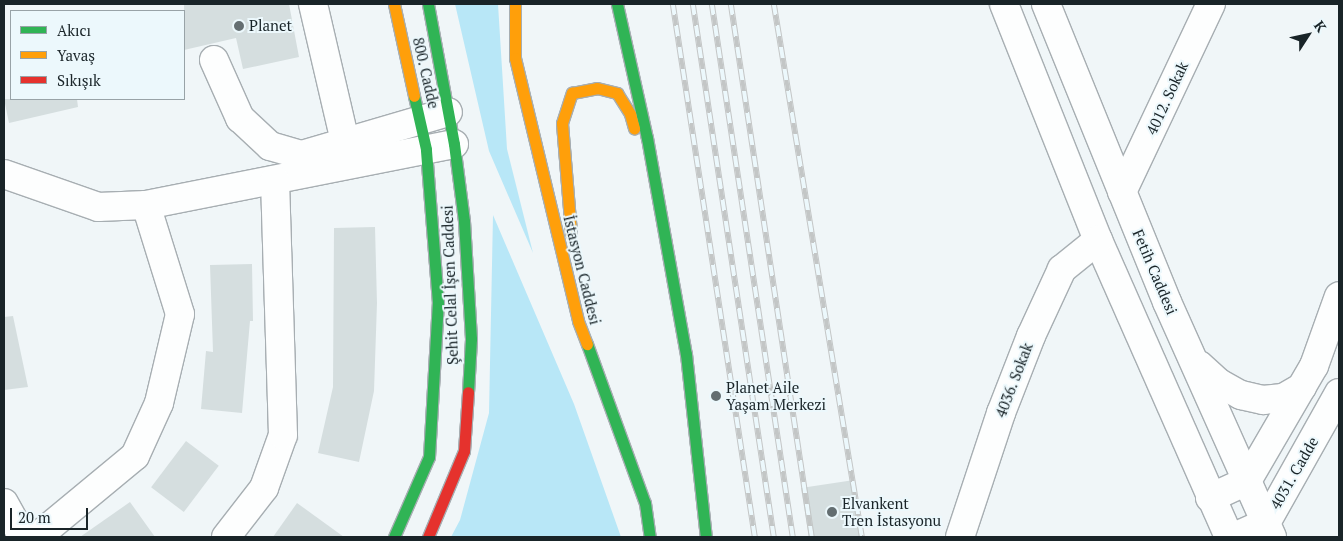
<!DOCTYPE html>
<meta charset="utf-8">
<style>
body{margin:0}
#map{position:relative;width:1343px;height:541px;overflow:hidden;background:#f0f6f8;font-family:"PT Serif",serif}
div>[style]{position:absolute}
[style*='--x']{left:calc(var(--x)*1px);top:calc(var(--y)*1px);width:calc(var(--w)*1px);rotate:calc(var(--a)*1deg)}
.green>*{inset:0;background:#b8e7f7}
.building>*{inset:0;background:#d5dedf;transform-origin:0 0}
.roads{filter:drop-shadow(1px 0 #a7aeb2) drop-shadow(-1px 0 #a7aeb2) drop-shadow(0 1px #a7aeb2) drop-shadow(0 -1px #a7aeb2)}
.street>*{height:28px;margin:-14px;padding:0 14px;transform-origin:14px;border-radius:14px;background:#fdfefe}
.fast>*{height:11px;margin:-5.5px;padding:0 5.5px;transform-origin:5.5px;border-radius:5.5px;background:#30b455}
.slow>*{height:11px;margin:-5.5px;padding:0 5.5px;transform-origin:5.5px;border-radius:5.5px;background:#ff9f0a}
.jam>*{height:11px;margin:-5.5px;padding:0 5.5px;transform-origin:5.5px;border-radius:5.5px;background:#e5322d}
.rail>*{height:5.5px;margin-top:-2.75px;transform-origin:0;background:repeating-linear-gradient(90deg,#ecf8fc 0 11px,#c3c6c6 0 22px);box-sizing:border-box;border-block:1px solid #c3c6c6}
.dots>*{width:14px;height:14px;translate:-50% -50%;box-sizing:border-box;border:2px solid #ecf8fc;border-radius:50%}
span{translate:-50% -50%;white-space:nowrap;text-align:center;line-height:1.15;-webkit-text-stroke:4px #ecf8fc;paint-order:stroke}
.poi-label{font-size:15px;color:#192428}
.left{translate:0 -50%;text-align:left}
.street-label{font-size:15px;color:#192428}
.frame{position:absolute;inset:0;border:5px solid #192428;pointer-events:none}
.legend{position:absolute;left:10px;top:10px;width:175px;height:90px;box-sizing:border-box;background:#ecf8fc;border:1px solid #98a3a7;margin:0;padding:6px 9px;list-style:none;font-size:15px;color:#192428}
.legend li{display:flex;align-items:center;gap:10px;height:25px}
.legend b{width:25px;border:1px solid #98a3a7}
.north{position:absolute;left:1283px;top:10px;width:50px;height:50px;-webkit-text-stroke:4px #ecf8fc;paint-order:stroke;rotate:55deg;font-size:14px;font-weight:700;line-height:20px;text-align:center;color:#192428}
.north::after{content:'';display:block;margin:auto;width:18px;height:22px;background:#192428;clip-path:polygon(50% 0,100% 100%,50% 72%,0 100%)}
.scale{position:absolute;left:10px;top:508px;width:78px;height:22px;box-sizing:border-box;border:2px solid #192428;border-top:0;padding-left:6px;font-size:15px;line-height:18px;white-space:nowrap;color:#192428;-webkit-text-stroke:4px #ecf8fc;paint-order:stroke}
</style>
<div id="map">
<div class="green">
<i style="clip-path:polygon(455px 4px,498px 4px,507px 149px,533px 253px,489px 151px)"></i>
<i style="clip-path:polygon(493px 215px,574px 404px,621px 537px,451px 537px,460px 520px,489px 413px)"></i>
</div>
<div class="building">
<i style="clip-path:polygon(184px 4px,289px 4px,299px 57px,243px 69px,236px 38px,184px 50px)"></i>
<i style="clip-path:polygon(4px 99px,77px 99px,78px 107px,9px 123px)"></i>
<i style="clip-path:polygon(375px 227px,377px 303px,374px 391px,359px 462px,318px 453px,333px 387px,334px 228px)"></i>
<i style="clip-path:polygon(252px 264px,253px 321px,250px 321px,242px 413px,201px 409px,206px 351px,213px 352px,210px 265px)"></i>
<i style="clip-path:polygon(13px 316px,28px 387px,4px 390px,4px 317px)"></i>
<i style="left:186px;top:441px;width:41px;height:58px;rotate:37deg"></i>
<i style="clip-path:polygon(854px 480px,863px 537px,809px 537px,801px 488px)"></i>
<i style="clip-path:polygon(130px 502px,155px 537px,80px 537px)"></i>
<i style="clip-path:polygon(297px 503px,344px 537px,273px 537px)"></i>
</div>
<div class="roads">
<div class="street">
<i style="--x:313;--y:4;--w:142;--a:76.9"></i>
<i style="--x:1004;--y:4;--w:254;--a:68.3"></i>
<i style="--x:1098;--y:240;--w:325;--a:66.2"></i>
<i style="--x:1046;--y:4;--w:322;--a:67.9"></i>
<i style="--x:1167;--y:302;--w:257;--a:65.9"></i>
<i style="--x:214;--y:60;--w:64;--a:65.9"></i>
<i style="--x:240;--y:118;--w:41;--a:43"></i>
<i style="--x:270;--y:146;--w:33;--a:16"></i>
<i style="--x:302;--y:155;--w:152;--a:-16.4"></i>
<i style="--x:4;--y:174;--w:100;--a:19.3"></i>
<i style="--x:98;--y:207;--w:48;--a:-2.4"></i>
<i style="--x:146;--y:205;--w:314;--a:-11.2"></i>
<i style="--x:1122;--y:192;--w:208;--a:-64.7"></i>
<i style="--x:1199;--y:365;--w:27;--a:42"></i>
<i style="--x:1219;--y:383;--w:25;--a:29"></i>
<i style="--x:1241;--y:395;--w:23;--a:13"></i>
<i style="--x:1263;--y:400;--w:20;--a:-6"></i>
<i style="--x:1283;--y:398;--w:22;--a:-30"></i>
<i style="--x:1210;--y:498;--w:41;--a:-24.7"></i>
<i style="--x:1247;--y:481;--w:133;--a:-59.8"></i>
<i style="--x:1314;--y:366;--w:74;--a:-70.3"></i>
<i style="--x:4;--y:503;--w:39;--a:61"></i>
<i style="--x:37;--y:537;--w:127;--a:-39.6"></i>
<i style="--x:135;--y:456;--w:58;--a:-65.6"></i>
<i style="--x:159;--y:403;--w:91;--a:-76.7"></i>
<i style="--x:180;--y:314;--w:114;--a:-107.3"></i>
<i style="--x:226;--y:537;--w:62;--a:-52.2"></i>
<i style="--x:264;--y:488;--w:56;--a:-70.3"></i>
<i style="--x:283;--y:435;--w:255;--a:-91.8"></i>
<i style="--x:960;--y:537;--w:131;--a:-71.7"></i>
<i style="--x:1001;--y:413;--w:83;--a:-68.7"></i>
<i style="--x:1031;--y:336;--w:74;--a:-65.2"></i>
<i style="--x:1062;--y:269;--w:46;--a:-38.9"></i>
<i style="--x:1234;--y:537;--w:35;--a:-24"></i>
<i style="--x:1266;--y:523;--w:149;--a:-60.7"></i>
</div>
<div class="fast">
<i style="--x:428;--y:4;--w:142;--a:79.5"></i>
<i style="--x:454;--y:144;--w:78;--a:82.6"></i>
<i style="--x:464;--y:221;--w:118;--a:86.6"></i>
<i style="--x:471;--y:339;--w:53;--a:93.2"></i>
<i style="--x:617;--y:4;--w:137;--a:77.4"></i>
<i style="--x:647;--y:138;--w:219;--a:79.8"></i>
<i style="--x:686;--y:354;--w:184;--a:83.8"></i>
<i style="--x:587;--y:344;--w:169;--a:70"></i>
<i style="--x:645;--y:503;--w:34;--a:82"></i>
<i style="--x:394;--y:537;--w:87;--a:-66.4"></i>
<i style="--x:429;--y:457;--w:154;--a:-86.7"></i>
<i style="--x:438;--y:303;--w:154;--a:-94.5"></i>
<i style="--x:426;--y:149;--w:54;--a:-102.8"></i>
</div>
<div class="slow">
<i style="--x:394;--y:4;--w:94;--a:77.7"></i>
<i style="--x:515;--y:4;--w:54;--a:90"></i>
<i style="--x:515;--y:58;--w:270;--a:76.5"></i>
<i style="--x:578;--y:321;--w:25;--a:69"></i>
<i style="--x:571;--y:233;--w:110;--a:-94.7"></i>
<i style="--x:562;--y:123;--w:32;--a:-72"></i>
<i style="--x:572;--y:93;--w:25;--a:-11"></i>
<i style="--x:597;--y:88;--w:21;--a:14"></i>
<i style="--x:617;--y:93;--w:25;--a:58"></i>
<i style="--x:630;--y:114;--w:15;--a:74"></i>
</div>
<div class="jam">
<i style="--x:428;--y:537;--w:93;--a:-67.3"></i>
<i style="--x:464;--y:451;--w:59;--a:-86.1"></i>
</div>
</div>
<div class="rail">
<i style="--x:673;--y:4;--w:539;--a:81.25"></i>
<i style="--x:693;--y:4;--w:539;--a:81.36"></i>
<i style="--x:712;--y:4;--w:539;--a:81.36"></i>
<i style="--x:731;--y:4;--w:539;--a:81.36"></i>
<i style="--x:774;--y:4;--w:540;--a:80.62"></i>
</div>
<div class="dots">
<i style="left:239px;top:26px;background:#646e71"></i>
<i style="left:716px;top:396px;background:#646e71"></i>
<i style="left:832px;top:512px;background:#646e71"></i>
</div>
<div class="poi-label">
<span class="left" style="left:249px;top:26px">Planet</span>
<span class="left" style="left:726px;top:396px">Planet Aile<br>Yaşam Merkezi</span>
<span class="left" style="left:842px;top:512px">Elvankent<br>Tren İstasyonu</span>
</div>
<div class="street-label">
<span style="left:426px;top:73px;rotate:77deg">800. Cadde</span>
<span style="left:1167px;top:98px;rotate:-65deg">4012. Sokak</span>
<span style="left:582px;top:270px;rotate:76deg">İstasyon Caddesi</span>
<span style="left:1155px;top:272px;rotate:67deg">Fetih Caddesi</span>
<span style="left:450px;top:285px;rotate:-92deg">Şehit Celal İşen Caddesi</span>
<span style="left:1014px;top:380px;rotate:-69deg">4036. Sokak</span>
<span style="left:1294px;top:473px;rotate:-60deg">4031. Cadde</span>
</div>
<div class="frame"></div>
<ul class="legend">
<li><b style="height:6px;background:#30b455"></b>Akıcı</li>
<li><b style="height:6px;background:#ff9f0a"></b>Yavaş</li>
<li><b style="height:6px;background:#e5322d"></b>Sıkışık</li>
</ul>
<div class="north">K</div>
<div class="scale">20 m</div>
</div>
